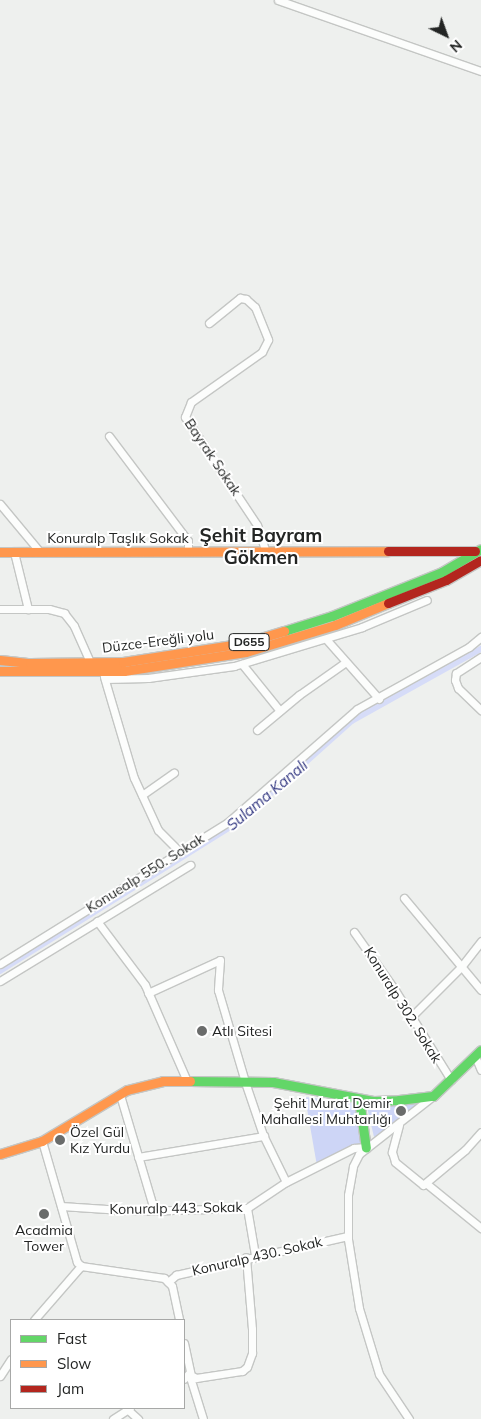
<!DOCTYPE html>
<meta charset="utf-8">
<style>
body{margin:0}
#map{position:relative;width:481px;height:1419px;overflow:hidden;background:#eef0ee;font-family:Mulish,sans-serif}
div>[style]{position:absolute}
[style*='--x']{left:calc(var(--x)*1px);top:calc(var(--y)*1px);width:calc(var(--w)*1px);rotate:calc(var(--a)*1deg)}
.green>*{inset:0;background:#cdd5f6}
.canal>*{height:5.5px;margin:-2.75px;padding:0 2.75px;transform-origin:2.75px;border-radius:2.75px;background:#d6dcf8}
.roads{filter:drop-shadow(1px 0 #c4c6c4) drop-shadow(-1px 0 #c4c6c4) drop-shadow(0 1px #c4c6c4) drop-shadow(0 -1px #c4c6c4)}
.street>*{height:7px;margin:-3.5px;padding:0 3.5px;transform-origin:3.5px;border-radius:3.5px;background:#fcfdfc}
.fast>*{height:9px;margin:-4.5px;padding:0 4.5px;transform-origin:4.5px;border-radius:4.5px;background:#63d668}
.slow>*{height:9px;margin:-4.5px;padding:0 4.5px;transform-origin:4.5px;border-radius:4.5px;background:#ff974d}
.jam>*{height:9px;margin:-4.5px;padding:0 4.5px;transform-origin:4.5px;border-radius:4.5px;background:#b3261e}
.dots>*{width:14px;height:14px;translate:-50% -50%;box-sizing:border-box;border:2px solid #fff;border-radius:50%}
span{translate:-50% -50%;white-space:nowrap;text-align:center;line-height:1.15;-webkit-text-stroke:4px #fff;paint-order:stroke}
.shield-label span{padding:1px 4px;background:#fff;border:1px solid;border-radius:4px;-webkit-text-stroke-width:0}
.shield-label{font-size:12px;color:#232524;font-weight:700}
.street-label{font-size:14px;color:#232524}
.poi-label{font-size:14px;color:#232524}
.left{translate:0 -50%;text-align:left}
.right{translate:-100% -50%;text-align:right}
.water-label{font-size:15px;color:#2f347f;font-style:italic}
.district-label{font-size:19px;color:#232524;font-weight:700}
.legend{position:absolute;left:10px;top:1319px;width:175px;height:90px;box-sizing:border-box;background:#fff;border:1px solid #a7a8a7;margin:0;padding:6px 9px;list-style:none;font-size:15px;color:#232524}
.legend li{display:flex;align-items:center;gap:10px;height:25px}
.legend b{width:25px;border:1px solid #a7a8a7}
.north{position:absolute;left:421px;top:10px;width:50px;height:50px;-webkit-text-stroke:4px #fff;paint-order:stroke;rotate:138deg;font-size:14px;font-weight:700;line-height:20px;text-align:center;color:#232524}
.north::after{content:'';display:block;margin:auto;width:18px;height:22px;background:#232524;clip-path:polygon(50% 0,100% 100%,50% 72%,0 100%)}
</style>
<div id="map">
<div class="green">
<i style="clip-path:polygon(305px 1097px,356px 1103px,361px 1143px,317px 1166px)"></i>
<i style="clip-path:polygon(420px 1102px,380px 1134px,374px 1137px,366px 1103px)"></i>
</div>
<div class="canal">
<i style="--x:0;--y:971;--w:283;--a:-32"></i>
<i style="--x:240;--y:821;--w:150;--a:-41.8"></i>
<i style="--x:352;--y:721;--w:148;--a:-29.2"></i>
</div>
<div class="roads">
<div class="street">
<i style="--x:278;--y:0;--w:215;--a:19.3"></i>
<i style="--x:209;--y:323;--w:40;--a:-39"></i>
<i style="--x:240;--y:298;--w:6;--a:9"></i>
<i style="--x:246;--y:299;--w:12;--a:42"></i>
<i style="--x:255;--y:307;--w:35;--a:68"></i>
<i style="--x:268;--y:340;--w:13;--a:117"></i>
<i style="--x:262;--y:352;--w:87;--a:144.8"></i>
<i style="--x:191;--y:402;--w:16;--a:112"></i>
<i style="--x:185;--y:417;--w:130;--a:56.3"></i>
<i style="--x:257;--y:525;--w:28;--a:72"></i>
<i style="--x:109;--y:436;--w:131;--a:53"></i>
<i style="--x:188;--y:541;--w:11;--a:90"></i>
<i style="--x:0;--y:504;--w:62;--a:50.2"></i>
<i style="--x:14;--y:552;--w:59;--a:76.2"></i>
<i style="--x:0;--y:609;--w:49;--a:0"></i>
<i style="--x:49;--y:609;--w:16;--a:15"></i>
<i style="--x:64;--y:613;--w:16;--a:52"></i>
<i style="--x:74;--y:626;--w:39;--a:66"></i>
<i style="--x:326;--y:639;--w:80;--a:48.5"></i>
<i style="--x:481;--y:657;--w:30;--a:147"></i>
<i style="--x:456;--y:673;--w:7;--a:98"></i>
<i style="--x:455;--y:680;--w:9;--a:69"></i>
<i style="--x:458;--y:688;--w:32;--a:44"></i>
<i style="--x:242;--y:664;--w:60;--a:51"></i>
<i style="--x:104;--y:677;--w:105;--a:73.5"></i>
<i style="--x:134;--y:778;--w:57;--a:65.2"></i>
<i style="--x:158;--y:830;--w:31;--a:45"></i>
<i style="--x:105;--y:679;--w:43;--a:-1.3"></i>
<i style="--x:148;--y:678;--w:87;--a:-7.9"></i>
<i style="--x:234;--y:666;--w:134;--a:-16.9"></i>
<i style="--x:362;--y:627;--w:70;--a:-22.6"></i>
<i style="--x:257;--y:730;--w:55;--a:-39.8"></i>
<i style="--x:299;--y:695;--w:57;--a:-35.1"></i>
<i style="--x:142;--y:795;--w:39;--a:-35"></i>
<i style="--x:404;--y:898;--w:120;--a:50.1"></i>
<i style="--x:97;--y:921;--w:80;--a:53.1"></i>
<i style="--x:145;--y:985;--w:105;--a:66.4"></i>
<i style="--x:354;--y:932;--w:71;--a:54.7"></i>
<i style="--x:395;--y:990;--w:106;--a:58.1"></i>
<i style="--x:0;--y:964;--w:269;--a:-31.9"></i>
<i style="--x:228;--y:822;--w:171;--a:-41.2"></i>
<i style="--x:357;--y:709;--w:128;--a:-29"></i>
<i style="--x:469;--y:647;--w:16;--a:-40"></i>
<i style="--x:0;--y:981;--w:223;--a:-31.4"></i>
<i style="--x:148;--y:993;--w:79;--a:-24.6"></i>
<i style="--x:220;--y:960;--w:30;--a:94"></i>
<i style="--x:218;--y:990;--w:96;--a:73.6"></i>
<i style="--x:245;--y:1082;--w:56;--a:71.2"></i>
<i style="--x:263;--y:1135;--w:52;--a:63.9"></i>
<i style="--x:411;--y:1017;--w:71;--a:-45"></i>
<i style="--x:461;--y:967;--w:33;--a:-52"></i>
<i style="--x:475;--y:1056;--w:15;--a:67"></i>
<i style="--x:120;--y:1095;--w:120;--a:73.5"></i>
<i style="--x:399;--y:1125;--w:28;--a:105"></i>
<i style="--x:392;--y:1152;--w:10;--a:73"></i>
<i style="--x:395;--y:1162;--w:36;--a:39"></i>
<i style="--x:423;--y:1185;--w:55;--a:-39.8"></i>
<i style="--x:465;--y:1150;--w:24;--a:-48"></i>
<i style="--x:42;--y:1141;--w:126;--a:73.9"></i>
<i style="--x:77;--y:1262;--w:6;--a:45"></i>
<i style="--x:81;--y:1266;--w:84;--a:8.2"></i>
<i style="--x:164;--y:1278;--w:11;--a:45"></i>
<i style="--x:172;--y:1286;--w:35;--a:78"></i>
<i style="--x:138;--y:1157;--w:128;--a:-9.5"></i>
<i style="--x:427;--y:1184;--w:70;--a:39.2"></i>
<i style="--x:61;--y:1206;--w:76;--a:3.8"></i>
<i style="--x:137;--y:1211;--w:110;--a:-1.6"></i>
<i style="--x:247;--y:1208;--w:47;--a:-33.7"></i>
<i style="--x:286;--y:1182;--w:76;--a:-26.6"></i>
<i style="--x:354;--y:1148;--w:12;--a:-5"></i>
<i style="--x:247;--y:1208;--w:48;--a:80.3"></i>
<i style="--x:168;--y:1282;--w:11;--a:-41"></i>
<i style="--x:176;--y:1275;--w:176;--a:-12.8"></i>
<i style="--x:34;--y:1320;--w:72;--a:-49"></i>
<i style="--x:184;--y:1343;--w:30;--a:78"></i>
<i style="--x:190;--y:1372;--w:9;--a:131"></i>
<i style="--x:189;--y:1374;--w:8;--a:30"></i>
<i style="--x:196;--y:1378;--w:47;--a:-8.7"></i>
<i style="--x:242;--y:1371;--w:6;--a:-39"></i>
<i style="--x:247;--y:1367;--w:15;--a:-70"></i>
<i style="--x:252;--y:1353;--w:24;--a:-90"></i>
<i style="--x:252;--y:1329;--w:72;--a:-94.8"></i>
<i style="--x:189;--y:1374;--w:47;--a:72.7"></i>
<i style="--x:0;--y:1376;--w:20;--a:-57"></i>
<i style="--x:127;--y:1409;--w:15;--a:42"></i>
<i style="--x:113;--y:1419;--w:20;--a:-33"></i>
<i style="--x:409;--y:1419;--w:54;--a:-123.7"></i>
<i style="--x:379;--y:1374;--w:69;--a:-106.9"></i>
<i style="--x:359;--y:1308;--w:70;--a:-99.1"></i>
<i style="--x:348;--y:1239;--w:44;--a:-90"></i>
<i style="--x:348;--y:1195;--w:29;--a:-80"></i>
<i style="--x:353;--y:1166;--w:13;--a:-63"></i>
<i style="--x:359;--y:1154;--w:94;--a:-38.1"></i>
</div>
<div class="fast">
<i style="--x:284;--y:631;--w:50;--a:-17.4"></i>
<i style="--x:332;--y:616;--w:118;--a:-21.8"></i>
<i style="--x:442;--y:572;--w:45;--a:-30.5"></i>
<i style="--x:190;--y:1081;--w:83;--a:0.7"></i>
<i style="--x:273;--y:1082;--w:103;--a:10.7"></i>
<i style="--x:374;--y:1101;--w:25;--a:-2"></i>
<i style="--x:399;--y:1100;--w:34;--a:-7"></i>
<i style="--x:433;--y:1096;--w:66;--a:-43.8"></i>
<i style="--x:359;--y:1099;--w:49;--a:81.9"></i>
</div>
<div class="slow">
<i style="--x:0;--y:552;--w:388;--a:-0.1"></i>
<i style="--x:0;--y:660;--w:30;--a:6"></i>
<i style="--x:30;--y:663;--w:93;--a:-0.6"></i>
<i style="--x:123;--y:662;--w:122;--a:-8.9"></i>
<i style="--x:244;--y:643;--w:42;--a:-16.7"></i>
<i style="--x:0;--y:671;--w:124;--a:0"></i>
<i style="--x:124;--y:671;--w:123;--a:-8.9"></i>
<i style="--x:246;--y:652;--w:93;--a:-16.9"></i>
<i style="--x:335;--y:625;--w:57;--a:-22.5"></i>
<i style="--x:0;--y:1154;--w:44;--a:-17.2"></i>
<i style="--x:42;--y:1141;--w:99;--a:-31"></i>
<i style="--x:127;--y:1090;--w:37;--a:-14"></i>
<i style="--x:163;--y:1081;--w:27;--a:0"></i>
</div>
<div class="jam">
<i style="--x:388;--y:551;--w:87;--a:0"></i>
<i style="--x:388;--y:603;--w:62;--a:-21.6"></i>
<i style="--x:446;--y:580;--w:40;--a:-29.7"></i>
</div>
</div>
<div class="dots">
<i style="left:202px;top:1031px;background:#6a6c6b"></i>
<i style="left:401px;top:1111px;background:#6a6c6b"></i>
<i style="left:60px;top:1140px;background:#6a6c6b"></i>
<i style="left:44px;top:1214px;background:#6a6c6b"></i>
</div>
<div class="shield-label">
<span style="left:249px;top:642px">D655</span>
</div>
<div class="street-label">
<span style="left:213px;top:457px;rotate:56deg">Bayrak Sokak</span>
<span style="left:118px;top:538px">Konuralp Taşlık Sokak</span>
<span style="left:158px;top:641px;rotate:-7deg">Düzce-Ereğli yolu</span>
<span style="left:145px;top:873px;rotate:-32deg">Konuealp 550. Sokak</span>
<span style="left:403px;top:1005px;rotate:58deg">Konuralp 302. Sokak</span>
<span style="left:176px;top:1208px;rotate:-1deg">Konuralp 443. Sokak</span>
<span style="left:257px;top:1256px;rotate:-13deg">Konuralp 430. Sokak</span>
</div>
<div class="poi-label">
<span class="left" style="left:212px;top:1031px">Atlı Sitesi</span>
<span class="right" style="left:391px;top:1111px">Şehit Murat Demir<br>Mahallesi Muhtarlığı</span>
<span class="left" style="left:70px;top:1140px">Özel Gül<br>Kız Yurdu</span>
<span style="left:44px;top:1238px">Acadmia<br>Tower</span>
</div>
<div class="water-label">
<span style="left:267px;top:795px;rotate:-40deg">Sulama Kanalı</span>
</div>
<div class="district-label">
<span style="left:261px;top:547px">Şehit Bayram<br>Gökmen</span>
</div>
<ul class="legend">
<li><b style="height:6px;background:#63d668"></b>Fast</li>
<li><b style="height:6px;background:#ff974d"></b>Slow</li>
<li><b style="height:6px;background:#b3261e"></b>Jam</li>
</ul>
<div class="north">N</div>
</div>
